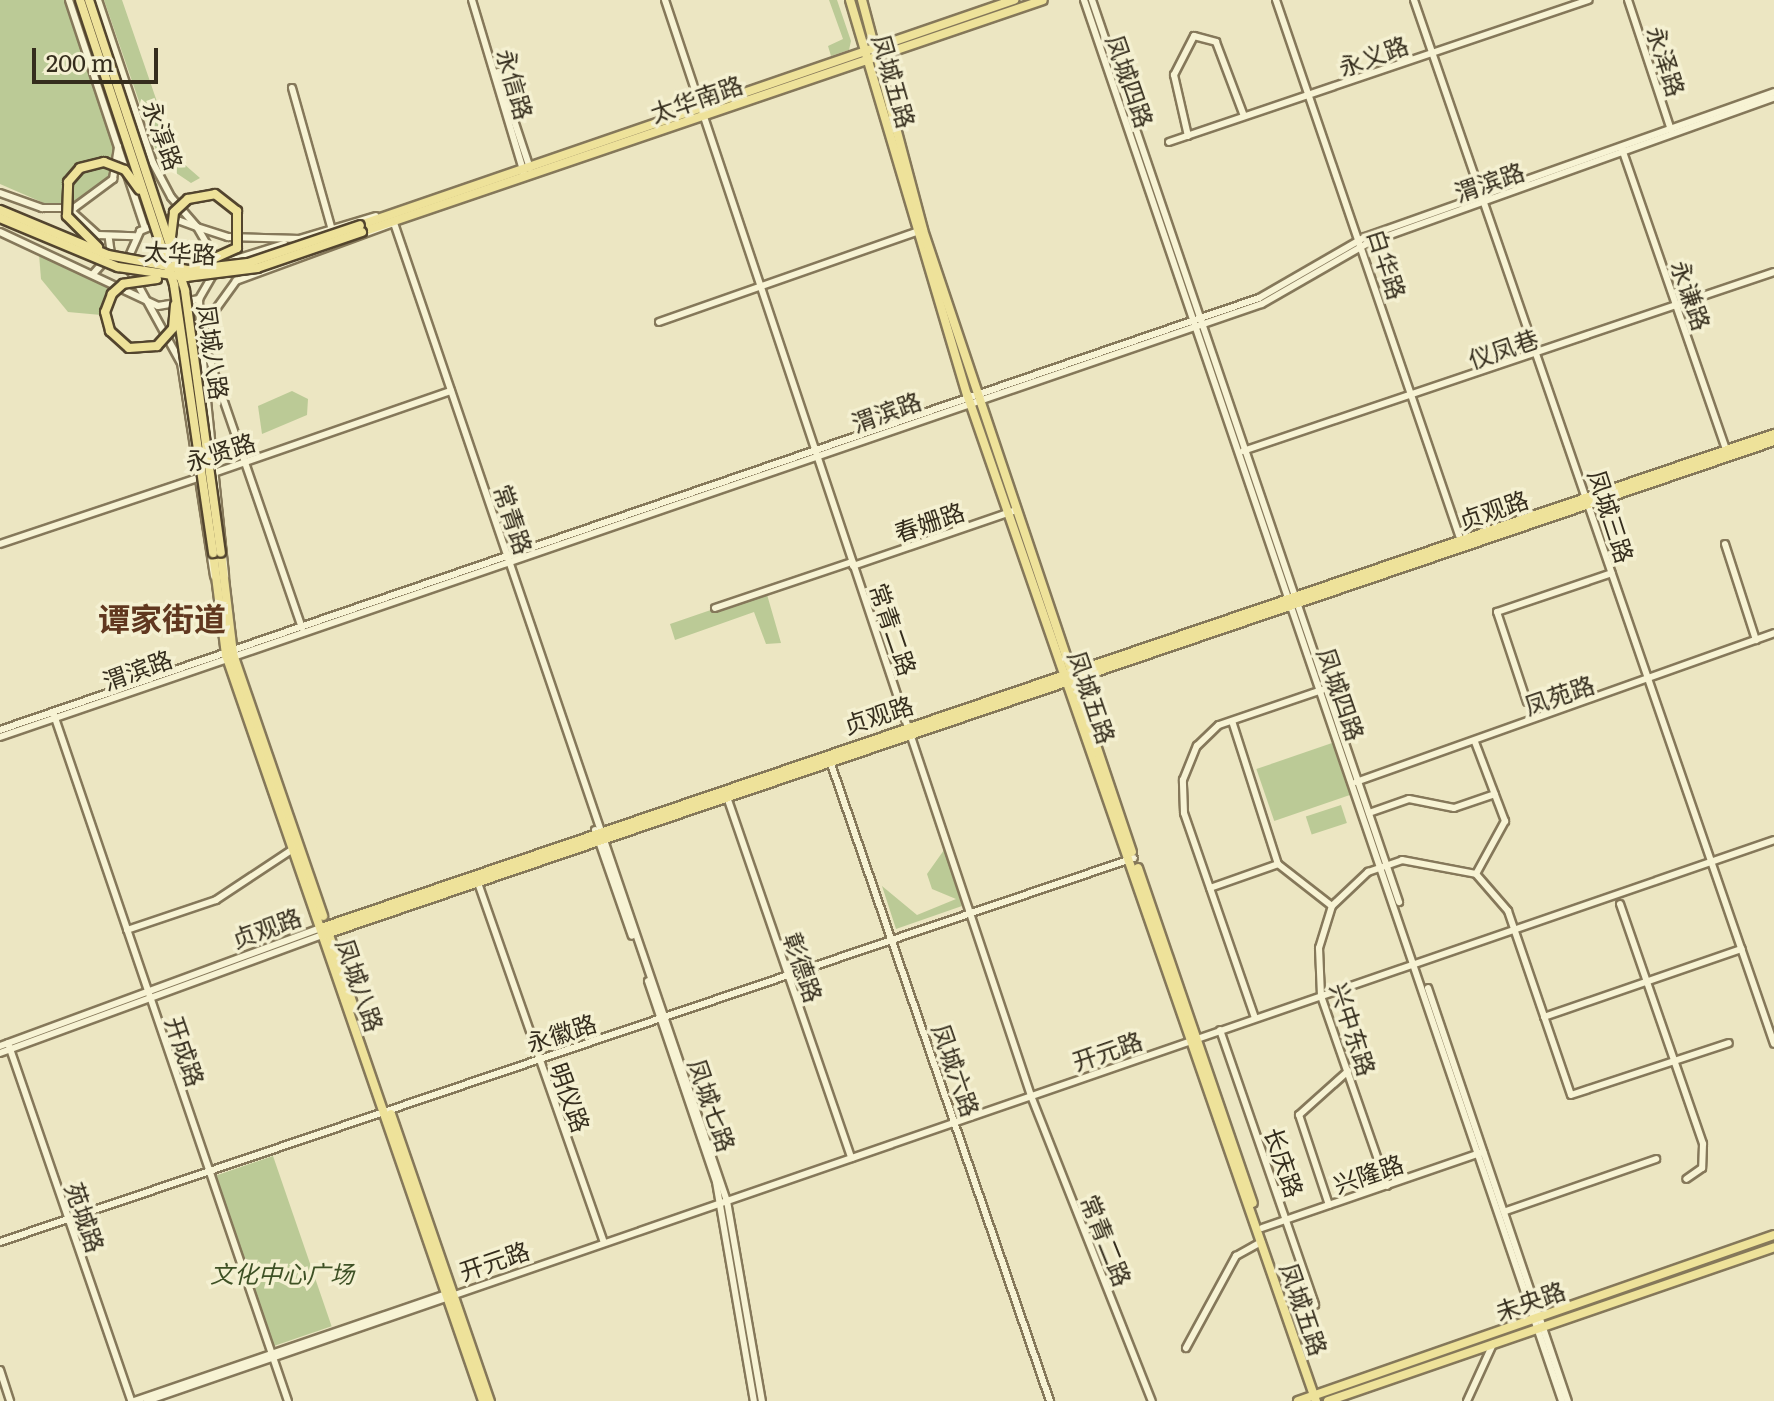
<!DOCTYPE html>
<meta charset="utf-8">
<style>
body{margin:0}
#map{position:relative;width:1774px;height:1401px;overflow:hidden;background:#ece6c2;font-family:Literata,"Noto Sans SC",serif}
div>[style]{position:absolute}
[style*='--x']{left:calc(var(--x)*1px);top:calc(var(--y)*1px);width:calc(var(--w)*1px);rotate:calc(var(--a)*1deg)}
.green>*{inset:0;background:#bbca96;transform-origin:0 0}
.roads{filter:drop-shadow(2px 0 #85785a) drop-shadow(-2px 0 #85785a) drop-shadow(0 2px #85785a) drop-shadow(0 -2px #85785a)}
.minor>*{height:6px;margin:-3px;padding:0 3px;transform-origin:3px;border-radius:3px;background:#f7f3d4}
.major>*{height:8px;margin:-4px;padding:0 4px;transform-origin:4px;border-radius:4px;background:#eee29a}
.bridges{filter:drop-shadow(2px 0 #53452e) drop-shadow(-2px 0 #53452e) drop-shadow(0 2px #53452e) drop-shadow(0 -2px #53452e)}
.major-bridge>*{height:8px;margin:-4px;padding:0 4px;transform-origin:4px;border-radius:4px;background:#eee29a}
span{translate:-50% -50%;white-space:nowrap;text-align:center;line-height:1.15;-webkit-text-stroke:7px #f4f0d1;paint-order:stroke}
.street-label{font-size:24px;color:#352d1d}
.park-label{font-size:24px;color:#3e5125;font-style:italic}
.district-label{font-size:32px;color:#60371f;font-weight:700}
.scale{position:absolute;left:32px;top:48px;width:126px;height:36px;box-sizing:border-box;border:4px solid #352d1d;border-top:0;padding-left:10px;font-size:24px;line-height:28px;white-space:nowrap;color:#352d1d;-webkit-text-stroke:6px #f4f0d1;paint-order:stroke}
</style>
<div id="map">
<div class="green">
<i style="clip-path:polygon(0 0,66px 0,120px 158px,98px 191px,76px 203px,53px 207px,0 184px)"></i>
<i style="clip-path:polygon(104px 0,122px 0,176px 157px,200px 178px,191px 183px,160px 162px)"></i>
<i style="clip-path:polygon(829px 0,837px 0,851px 41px,849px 50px,831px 56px,828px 46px,843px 39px)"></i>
<i style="clip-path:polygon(39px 254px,108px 287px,101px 315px,68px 312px,41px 279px)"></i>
<i style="clip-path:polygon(292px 391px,308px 399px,307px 415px,262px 434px,258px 406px)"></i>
<i style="clip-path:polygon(766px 591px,781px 643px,766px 644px,754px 612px,675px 640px,670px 624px)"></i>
<i style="left:1332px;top:743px;width:55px;height:80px;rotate:71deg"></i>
<i style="left:1341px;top:805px;width:19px;height:37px;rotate:72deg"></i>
<i style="clip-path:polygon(944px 850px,962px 906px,896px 929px,882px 886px,917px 915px,956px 899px,932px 889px,927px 874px)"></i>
<i style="left:273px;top:1156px;width:180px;height:61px;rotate:71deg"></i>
</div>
<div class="roads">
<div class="minor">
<i style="--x:69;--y:0;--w:240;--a:71.6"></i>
<i style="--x:98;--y:0;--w:172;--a:71.4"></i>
<i style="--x:153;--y:163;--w:38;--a:62"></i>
<i style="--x:171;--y:197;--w:40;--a:49"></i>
<i style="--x:197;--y:227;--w:33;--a:18"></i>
<i style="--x:228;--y:237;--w:72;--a:1.6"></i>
<i style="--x:472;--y:0;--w:181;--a:73.3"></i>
<i style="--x:665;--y:0;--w:1155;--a:71.53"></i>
<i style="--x:1031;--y:1096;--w:328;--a:68.4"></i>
<i style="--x:1084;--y:0;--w:1480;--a:71.16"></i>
<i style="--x:1092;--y:0;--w:953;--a:71.2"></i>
<i style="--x:1276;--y:0;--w:572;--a:71.12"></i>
<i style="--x:1414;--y:0;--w:1104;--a:70.97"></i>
<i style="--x:1628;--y:0;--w:137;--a:71.7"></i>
<i style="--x:498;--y:72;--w:101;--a:71.6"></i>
<i style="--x:292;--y:88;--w:144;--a:74.3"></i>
<i style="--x:1188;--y:136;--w:63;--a:-102.9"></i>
<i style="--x:1174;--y:75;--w:44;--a:-62.9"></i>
<i style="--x:1194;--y:36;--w:23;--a:15"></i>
<i style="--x:1216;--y:42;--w:79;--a:69.3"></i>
<i style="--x:1169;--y:142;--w:443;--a:-18.7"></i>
<i style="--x:1622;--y:149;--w:322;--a:70.9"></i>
<i style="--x:0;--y:193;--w:45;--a:19.7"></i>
<i style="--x:42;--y:208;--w:32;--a:0"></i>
<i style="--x:74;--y:208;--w:49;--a:-36.6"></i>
<i style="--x:113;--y:179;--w:33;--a:-81"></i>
<i style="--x:70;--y:210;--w:38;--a:42"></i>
<i style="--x:98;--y:235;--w:37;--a:2"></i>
<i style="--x:0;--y:232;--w:174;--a:25.1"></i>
<i style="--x:158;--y:306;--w:42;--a:-9.7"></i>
<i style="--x:199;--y:299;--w:32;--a:-60"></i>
<i style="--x:299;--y:239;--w:80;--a:-16.6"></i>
<i style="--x:226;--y:262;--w:61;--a:-17.2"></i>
<i style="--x:93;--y:274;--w:27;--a:-48"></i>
<i style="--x:111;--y:254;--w:15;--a:-98"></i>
<i style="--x:199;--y:299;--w:32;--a:88"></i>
<i style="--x:659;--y:322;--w:275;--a:-19.3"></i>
<i style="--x:201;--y:342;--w:235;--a:84.1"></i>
<i style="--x:1243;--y:451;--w:560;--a:-18.63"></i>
<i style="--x:208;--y:475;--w:257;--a:-19.1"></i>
<i style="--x:0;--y:544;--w:208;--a:-18.5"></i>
<i style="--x:1725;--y:544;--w:101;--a:72.1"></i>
<i style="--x:853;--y:566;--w:173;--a:-18.9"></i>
<i style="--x:214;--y:576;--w:216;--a:-98.8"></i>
<i style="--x:181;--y:363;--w:114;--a:-118.8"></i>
<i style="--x:126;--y:263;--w:35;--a:-66"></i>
<i style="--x:140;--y:231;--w:35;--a:-22"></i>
<i style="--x:172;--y:218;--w:27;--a:20"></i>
<i style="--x:197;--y:227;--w:38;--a:60"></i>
<i style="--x:715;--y:608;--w:145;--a:-18.6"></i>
<i style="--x:302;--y:628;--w:314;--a:-109"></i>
<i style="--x:200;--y:331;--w:62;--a:-54.2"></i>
<i style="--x:236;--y:281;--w:168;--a:-20.2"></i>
<i style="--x:394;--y:223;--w:1033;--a:71.2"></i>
<i style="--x:727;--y:1201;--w:203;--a:80.1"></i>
<i style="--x:1527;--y:702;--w:95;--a:-108.4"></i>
<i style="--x:1497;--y:612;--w:121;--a:-18.7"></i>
<i style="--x:54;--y:715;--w:725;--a:71.17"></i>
<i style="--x:1232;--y:721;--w:150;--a:72.2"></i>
<i style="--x:1278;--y:864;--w:68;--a:37.9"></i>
<i style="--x:1332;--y:906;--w:44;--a:107.2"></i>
<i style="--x:1319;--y:948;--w:48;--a:87.6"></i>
<i style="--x:1321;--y:996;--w:201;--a:70.8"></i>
<i style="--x:0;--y:730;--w:1331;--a:-18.94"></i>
<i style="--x:1259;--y:298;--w:122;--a:-29.9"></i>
<i style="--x:1365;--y:237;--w:434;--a:-19.5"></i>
<i style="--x:0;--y:737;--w:1334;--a:-18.94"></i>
<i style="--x:1262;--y:304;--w:122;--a:-29.9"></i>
<i style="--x:1368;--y:243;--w:431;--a:-19.7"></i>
<i style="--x:1475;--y:742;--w:85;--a:69.2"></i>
<i style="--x:1505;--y:821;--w:60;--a:118.7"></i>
<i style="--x:830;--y:761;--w:677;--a:71.03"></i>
<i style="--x:1356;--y:782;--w:444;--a:-19.6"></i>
<i style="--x:726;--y:794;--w:385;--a:71"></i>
<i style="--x:1369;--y:813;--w:42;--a:-19.3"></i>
<i style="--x:1409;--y:799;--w:46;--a:11.3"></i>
<i style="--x:1454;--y:808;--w:43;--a:-18.9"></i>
<i style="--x:595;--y:830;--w:112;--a:70.8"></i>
<i style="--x:477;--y:880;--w:384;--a:70.7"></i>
<i style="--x:1210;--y:888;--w:72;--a:-19.4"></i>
<i style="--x:1620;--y:904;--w:254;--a:70.9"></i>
<i style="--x:1703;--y:1144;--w:24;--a:92"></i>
<i style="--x:1702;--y:1168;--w:19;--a:145"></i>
<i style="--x:1332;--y:906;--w:50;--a:-43.4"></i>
<i style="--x:1368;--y:872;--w:36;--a:-19"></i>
<i style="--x:1402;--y:860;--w:75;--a:10.7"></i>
<i style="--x:1476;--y:874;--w:49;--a:49.1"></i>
<i style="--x:1508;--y:911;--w:194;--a:71.1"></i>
<i style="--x:1571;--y:1095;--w:166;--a:-18.2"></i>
<i style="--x:127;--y:930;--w:94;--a:-18.6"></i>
<i style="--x:216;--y:900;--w:96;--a:-33.5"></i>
<i style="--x:648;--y:981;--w:212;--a:71.3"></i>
<i style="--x:716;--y:1182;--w:222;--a:80.2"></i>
<i style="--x:1428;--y:988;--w:436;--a:71.3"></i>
<i style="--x:1544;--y:1017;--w:209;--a:-19"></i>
<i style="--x:1255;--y:1018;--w:217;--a:-109.1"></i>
<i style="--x:1184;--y:813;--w:33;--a:-92"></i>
<i style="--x:1183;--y:780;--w:37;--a:-68"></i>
<i style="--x:1197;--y:746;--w:30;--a:-44"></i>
<i style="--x:1219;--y:725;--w:109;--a:-18.8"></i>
<i style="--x:1220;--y:1030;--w:291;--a:70.9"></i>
<i style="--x:8;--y:1043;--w:379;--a:71"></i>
<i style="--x:0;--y:1046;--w:342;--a:-20.2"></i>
<i style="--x:0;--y:1053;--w:344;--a:-20.1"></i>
<i style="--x:1329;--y:1205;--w:95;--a:-108.4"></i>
<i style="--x:1299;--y:1115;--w:66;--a:-41.9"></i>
<i style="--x:1506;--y:1211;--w:159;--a:-19.1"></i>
<i style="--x:1262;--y:1228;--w:234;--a:-19"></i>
<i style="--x:0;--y:1242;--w:1197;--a:-18.71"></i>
<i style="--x:1186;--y:1348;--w:105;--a:-61.5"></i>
<i style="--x:1236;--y:1256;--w:29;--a:-29"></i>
<i style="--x:0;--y:1370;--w:33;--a:72"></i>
<i style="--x:134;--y:1401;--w:333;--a:-18.9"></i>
<i style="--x:147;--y:1401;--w:1721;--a:-19.02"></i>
<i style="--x:1467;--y:1401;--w:63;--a:-65.5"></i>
</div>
<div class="major">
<i style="--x:850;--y:0;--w:411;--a:73.5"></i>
<i style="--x:967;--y:394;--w:1066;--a:70.89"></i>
<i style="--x:862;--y:0;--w:238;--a:75.1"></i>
<i style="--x:923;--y:230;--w:656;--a:71.43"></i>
<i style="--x:360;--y:225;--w:692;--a:-18.99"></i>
<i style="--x:362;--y:232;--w:719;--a:-18.81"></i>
<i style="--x:213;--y:553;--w:103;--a:82.7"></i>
<i style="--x:226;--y:655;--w:789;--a:70.99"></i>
<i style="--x:221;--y:553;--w:102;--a:83.2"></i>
<i style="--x:233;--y:654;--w:277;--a:71"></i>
<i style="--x:1138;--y:868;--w:354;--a:71.1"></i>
<i style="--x:321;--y:928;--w:1535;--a:-18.78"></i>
<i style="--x:327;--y:929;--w:83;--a:70.9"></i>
<i style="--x:323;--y:935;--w:1533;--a:-18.8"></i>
<i style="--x:391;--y:1114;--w:304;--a:71"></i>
<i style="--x:1298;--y:1401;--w:504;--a:-19.23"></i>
<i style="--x:1328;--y:1401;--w:472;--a:-19"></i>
</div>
</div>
<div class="bridges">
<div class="major-bridge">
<i style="--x:80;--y:0;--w:300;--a:71.7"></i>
<i style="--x:174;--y:285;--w:271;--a:81.7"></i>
<i style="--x:89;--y:0;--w:306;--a:71.7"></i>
<i style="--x:185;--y:291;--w:264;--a:82.2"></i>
<i style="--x:0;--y:210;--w:117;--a:22.6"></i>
<i style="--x:108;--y:255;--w:81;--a:10.6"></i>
<i style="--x:188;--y:270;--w:60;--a:-6.7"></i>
<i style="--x:248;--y:263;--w:118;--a:-18.7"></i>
<i style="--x:0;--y:218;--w:128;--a:22.6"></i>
<i style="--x:118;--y:267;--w:69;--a:8.4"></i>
<i style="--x:186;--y:277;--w:72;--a:-7.2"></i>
<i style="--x:257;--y:268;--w:111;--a:-18.9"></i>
<i style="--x:171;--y:237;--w:25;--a:-83"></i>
<i style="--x:174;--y:212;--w:19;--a:-43"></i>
<i style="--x:188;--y:199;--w:27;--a:-10"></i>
<i style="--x:215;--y:194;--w:28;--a:38"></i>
<i style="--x:237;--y:211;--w:37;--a:90"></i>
<i style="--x:237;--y:248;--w:46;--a:155.7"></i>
<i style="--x:98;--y:247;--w:44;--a:-135"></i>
<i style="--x:67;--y:216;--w:34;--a:-88"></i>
<i style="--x:68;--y:182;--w:18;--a:-49"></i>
<i style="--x:80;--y:168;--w:25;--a:-14"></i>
<i style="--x:104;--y:162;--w:22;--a:21"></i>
<i style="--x:125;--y:170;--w:24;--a:54"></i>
<i style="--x:157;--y:279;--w:34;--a:172"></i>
<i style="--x:123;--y:284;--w:15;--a:138"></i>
<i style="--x:112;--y:294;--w:19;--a:111"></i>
<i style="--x:105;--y:312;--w:20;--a:75"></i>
<i style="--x:110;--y:331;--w:25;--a:42"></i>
<i style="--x:129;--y:348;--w:28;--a:-4"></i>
<i style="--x:157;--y:346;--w:24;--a:-48"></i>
<i style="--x:173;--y:328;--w:23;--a:-85"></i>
</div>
</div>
<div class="street-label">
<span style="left:1373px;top:55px;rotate:-20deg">永义路</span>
<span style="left:1667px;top:61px;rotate:72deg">永泽路</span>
<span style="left:895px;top:81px;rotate:74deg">凤城五路</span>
<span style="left:1131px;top:81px;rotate:71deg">凤城四路</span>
<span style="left:516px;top:84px;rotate:74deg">永信路</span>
<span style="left:696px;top:98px;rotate:-19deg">太华南路</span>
<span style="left:164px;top:135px;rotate:70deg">永淳路</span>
<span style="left:1489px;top:181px;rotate:-19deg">渭滨路</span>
<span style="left:180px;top:252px;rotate:3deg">太华路</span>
<span style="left:1388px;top:264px;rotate:72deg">白华路</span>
<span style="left:1692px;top:295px;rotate:71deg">永谦路</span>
<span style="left:1503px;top:348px;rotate:-19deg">仪凤巷</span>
<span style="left:214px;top:352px;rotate:82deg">凤城八路</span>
<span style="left:886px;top:411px;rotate:-20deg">渭滨路</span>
<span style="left:220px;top:451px;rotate:-18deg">永贤路</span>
<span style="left:1493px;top:509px;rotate:-19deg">贞观路</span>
<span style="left:1612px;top:516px;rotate:72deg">凤城三路</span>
<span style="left:514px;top:519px;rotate:71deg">常青路</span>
<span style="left:929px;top:521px;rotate:-19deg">春姗路</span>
<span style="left:894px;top:629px;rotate:71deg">常青二路</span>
<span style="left:137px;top:669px;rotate:-20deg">渭滨路</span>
<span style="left:1342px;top:694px;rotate:71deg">凤城四路</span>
<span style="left:1559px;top:694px;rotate:-19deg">凤苑路</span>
<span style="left:1093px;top:697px;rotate:71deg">凤城五路</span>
<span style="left:878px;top:714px;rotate:-18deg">贞观路</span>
<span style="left:266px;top:927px;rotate:-20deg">贞观路</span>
<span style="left:804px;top:967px;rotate:71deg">彰德路</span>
<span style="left:361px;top:985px;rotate:71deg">凤城八路</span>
<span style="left:1354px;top:1029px;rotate:72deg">兴中东路</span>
<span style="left:561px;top:1032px;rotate:-18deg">永徽路</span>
<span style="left:1107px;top:1050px;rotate:-19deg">开元路</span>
<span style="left:186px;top:1051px;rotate:71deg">开成路</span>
<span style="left:957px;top:1070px;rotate:71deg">凤城六路</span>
<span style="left:571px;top:1097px;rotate:70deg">明仪路</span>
<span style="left:713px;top:1105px;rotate:71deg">凤城七路</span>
<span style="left:1285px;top:1162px;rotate:71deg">长庆路</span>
<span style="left:1368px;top:1173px;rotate:-19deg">兴隆路</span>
<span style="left:86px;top:1217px;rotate:71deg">苑城路</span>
<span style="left:1107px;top:1240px;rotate:68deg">常青二路</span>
<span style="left:494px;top:1260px;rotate:-19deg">开元路</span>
<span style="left:1530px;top:1300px;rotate:-19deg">未央路</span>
<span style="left:1305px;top:1309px;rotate:71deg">凤城五路</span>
</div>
<div class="park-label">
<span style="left:282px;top:1273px">文化中心广场</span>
</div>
<div class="district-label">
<span style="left:162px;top:617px">谭家街道</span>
</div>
<div class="scale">200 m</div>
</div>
